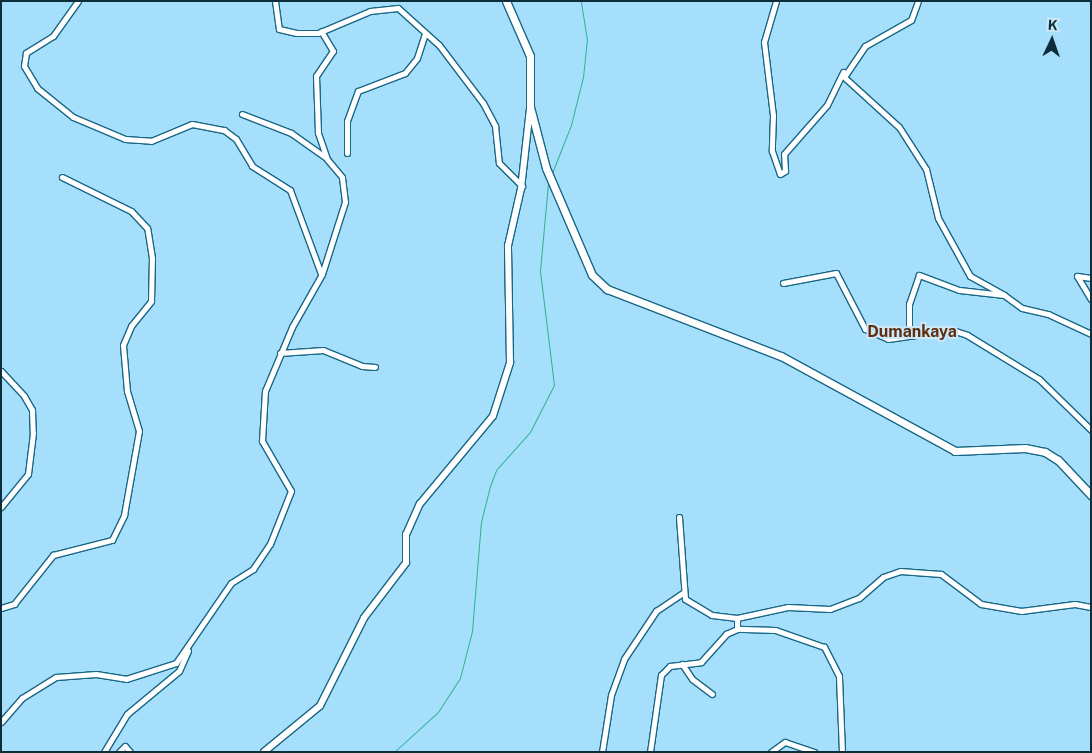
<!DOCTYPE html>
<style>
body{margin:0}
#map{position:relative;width:1092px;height:753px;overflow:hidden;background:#a6dffb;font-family:"Public Sans",sans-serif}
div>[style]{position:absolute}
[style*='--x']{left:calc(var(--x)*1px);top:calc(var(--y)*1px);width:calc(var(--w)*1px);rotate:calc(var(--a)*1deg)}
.stream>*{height:1px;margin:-0.5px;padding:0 0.5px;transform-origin:0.5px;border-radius:0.5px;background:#2eb28d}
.roads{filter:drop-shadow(1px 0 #176786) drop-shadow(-1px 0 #176786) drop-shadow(0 1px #176786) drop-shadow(0 -1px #176786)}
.minor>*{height:5px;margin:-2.5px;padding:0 2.5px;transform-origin:2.5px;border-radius:2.5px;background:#fff}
.tertiary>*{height:5.5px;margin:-2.75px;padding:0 2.75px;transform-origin:2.75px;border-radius:2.75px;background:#fff}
.secondary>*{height:7px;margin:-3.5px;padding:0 3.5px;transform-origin:3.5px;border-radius:3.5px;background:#fff}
span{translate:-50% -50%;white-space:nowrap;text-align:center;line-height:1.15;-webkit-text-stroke:4px #cce8f6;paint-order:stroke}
.neighbourhood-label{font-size:16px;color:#5d2e11;font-weight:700}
.frame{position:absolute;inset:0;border:2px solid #0e2d3a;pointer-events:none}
.north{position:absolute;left:1027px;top:15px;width:50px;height:50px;-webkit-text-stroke:4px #cce8f6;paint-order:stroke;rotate:3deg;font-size:14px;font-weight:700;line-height:20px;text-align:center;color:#0e2d3a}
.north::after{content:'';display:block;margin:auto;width:18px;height:22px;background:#0e2d3a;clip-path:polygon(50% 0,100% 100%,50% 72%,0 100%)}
</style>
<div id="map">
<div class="stream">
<i style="--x:552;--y:173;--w:52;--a:-68.4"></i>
<i style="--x:571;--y:125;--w:49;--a:-76"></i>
<i style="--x:583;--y:77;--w:37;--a:-84"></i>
<i style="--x:587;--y:40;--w:39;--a:-99"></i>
<i style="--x:394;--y:752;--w:59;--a:-42.3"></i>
<i style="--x:438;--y:712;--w:40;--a:-57.1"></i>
<i style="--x:460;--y:678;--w:49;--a:-75.7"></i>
<i style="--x:472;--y:631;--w:109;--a:-85.3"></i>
<i style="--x:481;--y:522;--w:37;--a:-76"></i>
<i style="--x:490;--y:486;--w:17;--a:-69"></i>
<i style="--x:496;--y:470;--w:51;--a:-48.2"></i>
<i style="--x:530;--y:432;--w:53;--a:-62.9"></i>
<i style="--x:554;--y:385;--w:115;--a:-97"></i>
<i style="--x:540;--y:271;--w:88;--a:-84.8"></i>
</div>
<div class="roads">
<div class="minor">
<i style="--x:78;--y:1;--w:43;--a:125.5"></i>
<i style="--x:53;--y:36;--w:32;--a:148"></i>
<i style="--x:26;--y:53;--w:13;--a:99"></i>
<i style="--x:24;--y:66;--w:26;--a:59"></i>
<i style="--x:37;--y:88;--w:46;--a:38.9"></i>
<i style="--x:73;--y:117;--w:56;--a:22.9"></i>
<i style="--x:125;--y:139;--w:26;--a:4"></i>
<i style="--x:151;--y:141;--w:44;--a:-22.5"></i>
<i style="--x:192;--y:124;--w:33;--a:11"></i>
<i style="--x:224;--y:130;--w:15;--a:37"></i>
<i style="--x:236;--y:139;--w:31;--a:59"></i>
<i style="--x:252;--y:166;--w:45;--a:32.3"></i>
<i style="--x:290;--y:190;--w:90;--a:69.7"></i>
<i style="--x:275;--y:1;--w:28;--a:82"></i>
<i style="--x:279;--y:29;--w:18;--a:13"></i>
<i style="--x:297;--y:33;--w:21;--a:0"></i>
<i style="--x:318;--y:33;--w:56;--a:-22.9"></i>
<i style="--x:370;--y:11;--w:28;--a:-6"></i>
<i style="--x:398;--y:8;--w:55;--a:42.1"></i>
<i style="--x:439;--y:45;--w:73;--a:52.8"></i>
<i style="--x:483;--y:103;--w:26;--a:62"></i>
<i style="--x:495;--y:126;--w:37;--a:84"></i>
<i style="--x:499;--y:163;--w:33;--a:45"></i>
<i style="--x:776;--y:1;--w:43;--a:106.3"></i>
<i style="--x:764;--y:42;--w:74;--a:83"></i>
<i style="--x:773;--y:115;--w:36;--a:92"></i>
<i style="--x:772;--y:151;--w:24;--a:71"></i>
<i style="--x:780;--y:174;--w:6;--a:-31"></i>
<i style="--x:785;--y:171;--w:17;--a:-93"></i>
<i style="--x:784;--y:154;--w:65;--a:-48.7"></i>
<i style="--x:827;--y:105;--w:37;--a:-64"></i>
<i style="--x:918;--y:1;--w:20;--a:110"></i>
<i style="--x:911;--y:20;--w:53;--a:150.5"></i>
<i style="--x:865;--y:46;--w:37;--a:124"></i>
<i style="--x:844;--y:77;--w:74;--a:42.3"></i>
<i style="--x:899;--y:127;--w:50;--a:57.3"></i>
<i style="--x:926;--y:169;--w:50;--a:76.2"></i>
<i style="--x:938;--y:218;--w:66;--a:61.1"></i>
<i style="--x:970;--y:276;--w:39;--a:29"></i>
<i style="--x:1004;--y:295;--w:45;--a:-173.7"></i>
<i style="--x:959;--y:290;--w:43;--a:-159.4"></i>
<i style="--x:919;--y:275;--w:31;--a:109"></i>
<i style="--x:909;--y:304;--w:32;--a:90"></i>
<i style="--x:909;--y:336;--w:43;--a:-7.9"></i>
<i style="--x:952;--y:330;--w:16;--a:18"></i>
<i style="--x:967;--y:335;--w:84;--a:31.4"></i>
<i style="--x:1039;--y:379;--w:73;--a:44.4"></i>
<i style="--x:242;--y:114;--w:53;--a:21.2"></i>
<i style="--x:291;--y:133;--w:42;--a:35.2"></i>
<i style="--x:347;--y:153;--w:32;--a:-90"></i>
<i style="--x:347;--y:121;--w:32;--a:-70"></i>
<i style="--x:358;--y:91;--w:50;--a:-21"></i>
<i style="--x:405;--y:73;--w:19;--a:-51"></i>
<i style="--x:417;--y:58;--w:25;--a:-72"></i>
<i style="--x:1091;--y:278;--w:14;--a:-172"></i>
<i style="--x:1077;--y:276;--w:27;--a:59"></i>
<i style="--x:783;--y:283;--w:54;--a:-10.7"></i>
<i style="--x:836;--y:273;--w:63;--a:62.6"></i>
<i style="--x:865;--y:329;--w:25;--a:23"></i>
<i style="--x:888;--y:339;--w:21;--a:-8"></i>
<i style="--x:1004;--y:295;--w:22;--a:36"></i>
<i style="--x:1022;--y:308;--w:27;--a:13"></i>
<i style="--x:1048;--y:314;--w:47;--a:24.9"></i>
<i style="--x:280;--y:353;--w:43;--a:-4"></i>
<i style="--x:323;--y:350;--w:42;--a:22.3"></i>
<i style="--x:362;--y:366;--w:13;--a:4"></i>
<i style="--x:1;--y:371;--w:34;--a:47"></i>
<i style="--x:24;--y:396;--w:16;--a:60"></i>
<i style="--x:32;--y:410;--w:23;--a:88"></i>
<i style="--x:33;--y:433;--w:41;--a:97"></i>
<i style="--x:28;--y:474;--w:43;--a:129.3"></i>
<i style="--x:679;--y:517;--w:82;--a:85.8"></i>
<i style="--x:685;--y:599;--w:31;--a:31"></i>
<i style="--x:712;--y:615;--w:25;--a:7"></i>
<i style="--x:1;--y:608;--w:14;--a:-17"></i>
<i style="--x:14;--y:604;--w:63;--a:-51.5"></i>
<i style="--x:53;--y:555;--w:61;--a:-14.3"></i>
<i style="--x:112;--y:540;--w:28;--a:-64"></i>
<i style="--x:124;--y:515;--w:85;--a:-79.9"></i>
<i style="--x:139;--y:431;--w:42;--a:-106.7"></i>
<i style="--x:127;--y:391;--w:46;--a:-95"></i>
<i style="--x:123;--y:345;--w:21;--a:-67"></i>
<i style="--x:131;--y:326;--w:32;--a:-51"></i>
<i style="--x:151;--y:301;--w:43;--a:-88.7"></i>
<i style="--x:152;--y:258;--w:30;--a:-99"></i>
<i style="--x:147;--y:228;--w:23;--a:-133"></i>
<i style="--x:131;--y:211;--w:77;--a:-153.8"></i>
<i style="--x:682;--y:664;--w:18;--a:56"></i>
<i style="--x:692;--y:679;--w:25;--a:37"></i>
<i style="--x:1;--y:722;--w:32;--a:-49"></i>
<i style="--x:22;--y:698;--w:40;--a:-32"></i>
<i style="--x:56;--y:677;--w:40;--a:-4.3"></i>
<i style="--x:96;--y:674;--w:30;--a:9"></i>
<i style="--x:126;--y:679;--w:52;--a:-17.7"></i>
<i style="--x:176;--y:663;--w:97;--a:-55.5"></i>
<i style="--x:231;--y:583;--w:26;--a:-32"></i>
<i style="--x:253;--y:569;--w:30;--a:-56"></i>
<i style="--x:270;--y:544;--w:57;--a:-68.4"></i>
<i style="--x:291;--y:491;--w:58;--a:-120.1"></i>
<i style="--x:262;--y:441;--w:50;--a:-86.6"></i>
<i style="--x:265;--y:391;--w:69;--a:-67.1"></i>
<i style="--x:292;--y:327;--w:61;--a:-60.5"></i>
<i style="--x:322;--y:274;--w:76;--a:-72.3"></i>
<i style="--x:345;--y:202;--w:25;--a:-97"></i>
<i style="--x:342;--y:177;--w:23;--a:-130"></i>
<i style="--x:327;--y:159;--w:28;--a:-109"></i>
<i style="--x:318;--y:133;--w:57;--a:-92"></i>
<i style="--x:316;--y:76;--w:30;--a:-56"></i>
<i style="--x:333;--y:51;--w:23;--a:-121"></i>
<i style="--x:104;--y:752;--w:44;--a:-58.8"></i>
<i style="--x:127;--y:714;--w:67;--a:-39.6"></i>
<i style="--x:179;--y:671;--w:22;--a:-66"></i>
<i style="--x:119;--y:752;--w:8;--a:-45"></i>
<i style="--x:125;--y:746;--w:8;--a:50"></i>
<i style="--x:602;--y:752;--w:58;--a:-81"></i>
<i style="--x:611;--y:695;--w:38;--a:-70"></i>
<i style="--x:624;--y:659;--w:58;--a:-56.3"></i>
<i style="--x:656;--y:611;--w:32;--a:-34"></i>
<i style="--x:650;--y:752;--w:78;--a:-81.9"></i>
<i style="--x:661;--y:675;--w:13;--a:-45"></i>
<i style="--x:670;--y:666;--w:31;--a:-7"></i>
<i style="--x:701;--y:662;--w:38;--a:-48"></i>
<i style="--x:726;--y:634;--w:12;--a:-24"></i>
<i style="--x:771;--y:752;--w:17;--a:-36"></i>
<i style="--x:785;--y:742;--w:31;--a:19"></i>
<i style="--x:842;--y:752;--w:76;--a:-92.3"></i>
<i style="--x:839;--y:676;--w:33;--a:-117"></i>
<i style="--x:824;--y:647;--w:52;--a:-160.9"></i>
<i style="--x:775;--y:630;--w:38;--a:-178"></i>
<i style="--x:737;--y:629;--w:11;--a:-90"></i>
<i style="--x:737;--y:618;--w:52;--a:-12.2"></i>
<i style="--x:788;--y:607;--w:42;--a:2.7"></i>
<i style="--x:830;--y:609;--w:31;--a:-21"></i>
<i style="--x:859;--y:598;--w:32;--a:-41"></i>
<i style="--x:883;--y:577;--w:18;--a:-19"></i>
<i style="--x:900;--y:571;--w:41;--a:4.2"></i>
<i style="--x:941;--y:574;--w:50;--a:36.9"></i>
<i style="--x:981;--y:604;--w:41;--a:9.9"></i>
<i style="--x:1021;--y:611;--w:54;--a:-7.4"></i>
<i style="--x:1075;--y:604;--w:16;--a:11"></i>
</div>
<div class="tertiary">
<i style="--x:264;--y:752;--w:72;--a:-39.4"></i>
<i style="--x:320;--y:706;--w:98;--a:-63.4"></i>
<i style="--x:364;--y:618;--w:69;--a:-52.6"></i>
<i style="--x:406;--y:563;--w:28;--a:-90"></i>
<i style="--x:406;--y:535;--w:34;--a:-66"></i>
<i style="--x:420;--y:504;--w:114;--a:-50.3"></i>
<i style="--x:493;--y:416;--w:56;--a:-72.2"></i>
<i style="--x:510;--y:363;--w:117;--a:-91"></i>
<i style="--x:508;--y:246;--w:58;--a:-77.2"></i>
<i style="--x:521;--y:189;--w:81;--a:-83.6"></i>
</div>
<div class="secondary">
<i style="--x:506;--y:1;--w:60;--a:66.4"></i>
<i style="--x:530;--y:56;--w:51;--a:90"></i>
<i style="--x:530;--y:107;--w:63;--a:75.3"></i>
<i style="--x:546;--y:168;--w:116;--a:66.7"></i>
<i style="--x:592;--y:275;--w:21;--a:43"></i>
<i style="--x:607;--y:289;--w:186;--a:21.1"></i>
<i style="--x:781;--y:356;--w:198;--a:28.6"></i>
<i style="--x:955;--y:451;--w:70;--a:-2.5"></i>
<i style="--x:1025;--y:448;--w:20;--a:11"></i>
<i style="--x:1045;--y:452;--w:15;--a:32"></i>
<i style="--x:1058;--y:460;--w:48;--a:46.7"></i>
</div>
</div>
<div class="neighbourhood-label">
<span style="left:912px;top:332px">Dumankaya</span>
</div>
<div class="frame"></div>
<div class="north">K</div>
</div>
